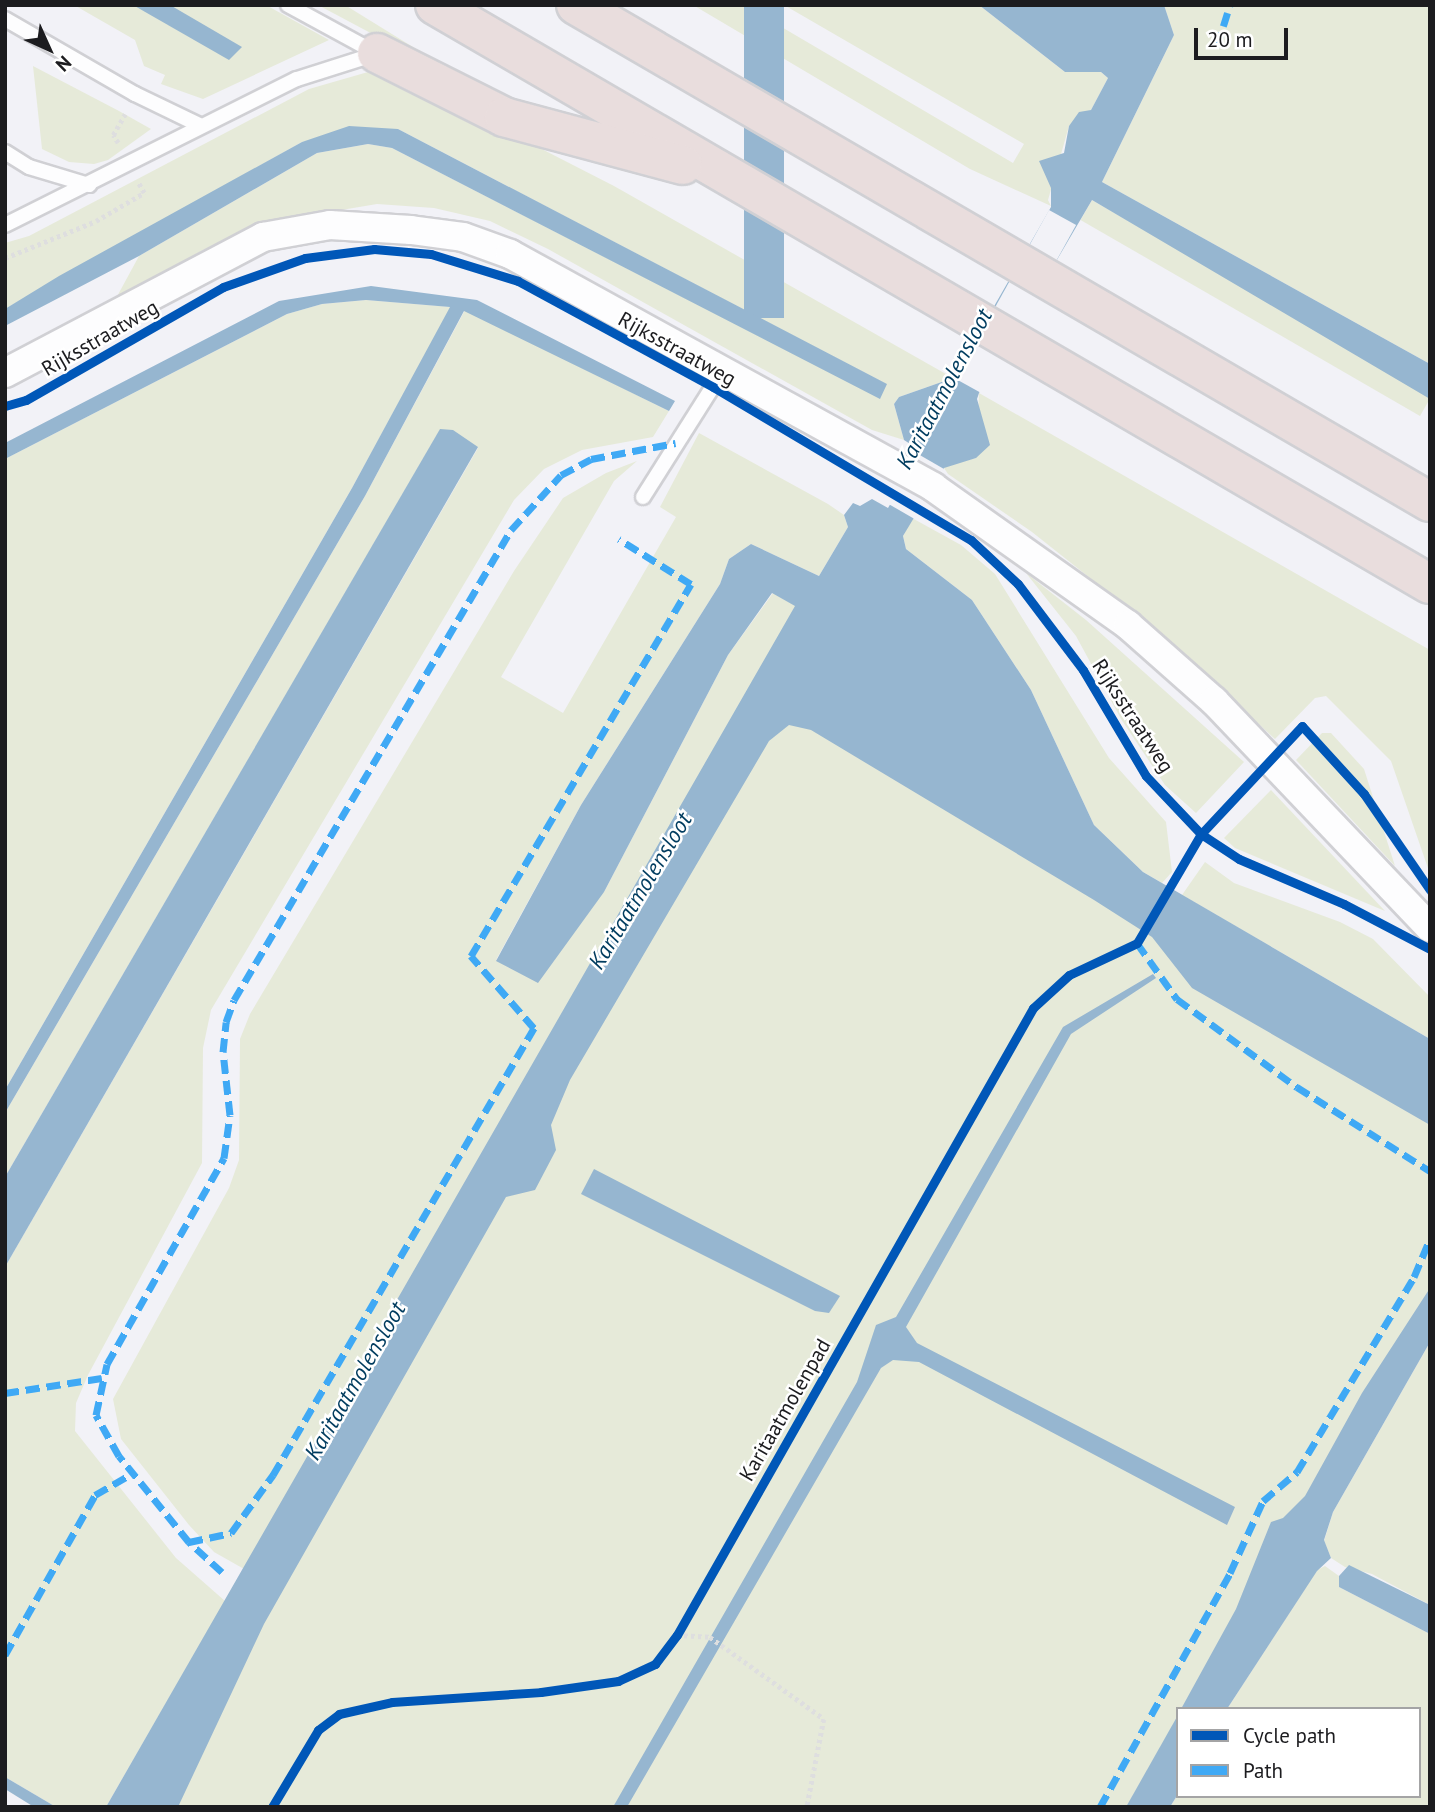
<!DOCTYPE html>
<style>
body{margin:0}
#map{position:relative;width:1435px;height:1812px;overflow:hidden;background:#f2f2f7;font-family:"PT Sans",sans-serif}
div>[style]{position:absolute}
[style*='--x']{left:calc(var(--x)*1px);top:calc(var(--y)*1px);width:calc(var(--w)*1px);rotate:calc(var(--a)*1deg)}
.green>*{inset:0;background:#e6ead9;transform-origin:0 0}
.water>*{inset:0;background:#96b6d0;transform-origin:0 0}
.pier>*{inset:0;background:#f2f2f7;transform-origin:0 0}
.path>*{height:4.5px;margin-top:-2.25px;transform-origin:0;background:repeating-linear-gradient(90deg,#dededf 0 3.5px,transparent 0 7px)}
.roads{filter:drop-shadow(2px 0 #d0d0d4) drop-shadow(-2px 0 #d0d0d4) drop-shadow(0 2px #d0d0d4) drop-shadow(0 -2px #d0d0d4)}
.lane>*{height:14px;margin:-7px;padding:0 7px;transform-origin:7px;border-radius:7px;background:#fdfdfe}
.street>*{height:28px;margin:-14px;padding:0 14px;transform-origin:14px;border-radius:14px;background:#fdfdfe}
.highway>*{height:38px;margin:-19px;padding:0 19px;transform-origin:19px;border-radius:19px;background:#e9dddd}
.quiet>*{height:7px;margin-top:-3.5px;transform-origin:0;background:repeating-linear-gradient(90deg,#3fa9f5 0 14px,transparent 0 21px)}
.cycleway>*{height:9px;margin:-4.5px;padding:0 4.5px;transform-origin:4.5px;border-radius:4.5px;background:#0057b8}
span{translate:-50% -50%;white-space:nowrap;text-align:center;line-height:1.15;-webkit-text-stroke:5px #fff;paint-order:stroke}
.street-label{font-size:21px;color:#1c1c1f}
.water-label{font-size:23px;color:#003c5f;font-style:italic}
.frame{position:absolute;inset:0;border:7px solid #1c1c1f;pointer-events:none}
.legend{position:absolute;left:1176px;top:1707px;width:245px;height:91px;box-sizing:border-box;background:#fff;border:2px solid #a4a4a5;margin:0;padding:9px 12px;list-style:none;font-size:21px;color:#1c1c1f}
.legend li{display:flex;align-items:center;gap:14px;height:35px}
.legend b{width:35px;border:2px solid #a4a4a5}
.north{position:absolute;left:14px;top:14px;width:70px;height:70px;-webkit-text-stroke:5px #fff;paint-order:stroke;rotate:135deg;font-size:19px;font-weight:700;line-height:28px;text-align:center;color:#1c1c1f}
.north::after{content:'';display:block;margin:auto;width:24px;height:32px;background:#1c1c1f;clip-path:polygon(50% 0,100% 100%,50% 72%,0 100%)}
.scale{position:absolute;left:1194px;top:28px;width:94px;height:32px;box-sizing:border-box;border:4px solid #1c1c1f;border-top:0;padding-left:9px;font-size:21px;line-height:24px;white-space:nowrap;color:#1c1c1f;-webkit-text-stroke:5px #fff;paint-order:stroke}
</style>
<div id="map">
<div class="green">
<i style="clip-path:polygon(74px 5px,266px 5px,329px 40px,203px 99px,161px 84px,165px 75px,144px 66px,135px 40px)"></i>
<i style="clip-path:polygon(318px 5px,345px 5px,476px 86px,380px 38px)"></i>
<i style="clip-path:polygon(693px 5px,744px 5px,1013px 163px,1024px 144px,784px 5px,979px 5px,1065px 72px,1101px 72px,1108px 78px,1091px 110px,1069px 126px,1048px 200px,1051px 206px,970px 169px)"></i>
<i style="clip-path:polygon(1164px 5px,1430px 5px,1430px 364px,1102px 182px,1174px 35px)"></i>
<i style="clip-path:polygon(33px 66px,119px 111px,151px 129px,108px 160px,94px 164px,69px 162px,42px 149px)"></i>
<i style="clip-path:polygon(368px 72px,444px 99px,614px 186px,953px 378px,899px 397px,894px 404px,904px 440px,872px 430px,548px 249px,490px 221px,434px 208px,377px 204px,276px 221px,203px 250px,114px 302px,139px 256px,317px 153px,368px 144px,392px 148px,880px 398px,886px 384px,398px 129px,302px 142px,5px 309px,5px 243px,29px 236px,309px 89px)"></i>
<i style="left:1092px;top:200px;width:392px;height:23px;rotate:30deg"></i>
<i style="clip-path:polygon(366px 300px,451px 307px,352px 488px,5px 1090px,5px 459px,287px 314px,322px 304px)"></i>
<i style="clip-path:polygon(465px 310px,669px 411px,653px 437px,582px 450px,544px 469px,514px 500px,211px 1010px,203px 1048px,202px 1163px,88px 1375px,76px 1403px,75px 1431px,176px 1558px,225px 1601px,106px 1807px,56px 1807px,5px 1777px,5px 1267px,478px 448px,440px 430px,5px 1177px,5px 1113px,365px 496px)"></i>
<i style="clip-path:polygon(979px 393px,1430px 650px,1430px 874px,1391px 761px,1326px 696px,1315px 698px,1275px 739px,1163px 636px,1032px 532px,948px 474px,944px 468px,948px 464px,976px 458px)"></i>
<i style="clip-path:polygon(699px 433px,828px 504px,844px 515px,848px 527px,819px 576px,751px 544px,729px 559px,720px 584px,581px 805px,496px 960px,604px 892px,728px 655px,773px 593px,796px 606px,244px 1569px,214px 1552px,189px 1525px,121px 1439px,113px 1399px,229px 1188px,239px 1160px,240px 1039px,250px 1014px,514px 571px,563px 498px,606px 473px,637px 461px,614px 481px,501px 677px,563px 713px,676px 517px,660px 507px)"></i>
<i style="clip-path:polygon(912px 518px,961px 545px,995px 574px,1109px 758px,1166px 822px,1172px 872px,1162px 883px,1143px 872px,1094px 825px,1031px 690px,972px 600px,906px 549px,903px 536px)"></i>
<i style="clip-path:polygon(1026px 573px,1086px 620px,1244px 762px,1196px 813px,1165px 785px,1121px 719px,1076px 636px)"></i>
<i style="clip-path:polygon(791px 685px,1430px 1099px,1430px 1298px,1195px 1709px,1178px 1709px,1178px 1740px,1141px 1807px,147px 1807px)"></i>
<i style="clip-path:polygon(1322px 733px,1331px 733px,1364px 769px,1395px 866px,1296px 760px)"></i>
<i style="clip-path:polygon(1271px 790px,1385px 911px,1235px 848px,1224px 838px)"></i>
<i style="clip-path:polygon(1205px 862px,1234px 883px,1340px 922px,1373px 939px,1430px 997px,1430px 1039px,1182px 895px)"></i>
<i style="clip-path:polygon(1430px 1342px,1430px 1605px,1372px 1574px,1345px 1567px,1331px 1558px,1324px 1541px,1333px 1512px)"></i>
<i style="clip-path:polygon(1325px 1566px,1339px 1576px,1339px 1587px,1430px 1634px,1430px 1807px,1170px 1807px,1178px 1794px,1419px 1796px,1419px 1709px,1227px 1709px,1317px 1570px)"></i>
</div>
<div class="water">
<i style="clip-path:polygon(133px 5px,170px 5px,242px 47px,229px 60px)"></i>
<i style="left:744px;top:5px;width:40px;height:313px"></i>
<i style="clip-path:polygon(979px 5px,1164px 5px,1174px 35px,1102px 182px,1430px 364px,1430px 399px,1092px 200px,979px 393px,977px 399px,990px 445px,976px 458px,944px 468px,903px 536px,906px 549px,972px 600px,1031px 690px,1094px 825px,1143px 872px,1430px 1039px,1430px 1125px,1192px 988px,1152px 937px,1094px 900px,811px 730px,789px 725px,769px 741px,570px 1080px,551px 1125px,556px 1150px,535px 1190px,506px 1197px,264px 1624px,178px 1807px,106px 1807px,795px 606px,772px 593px,728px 655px,604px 892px,538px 983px,496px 961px,581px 805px,720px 584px,729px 559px,751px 544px,819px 576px,848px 527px,844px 515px,853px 503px,860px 506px,872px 499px,888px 508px,921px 451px,904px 440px,894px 404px,899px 397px,953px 378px,1051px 207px,1051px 188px,1039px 161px,1064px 153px,1069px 126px,1079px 112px,1091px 110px,1108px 78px,1101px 72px,1065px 72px)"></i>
<i style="clip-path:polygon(349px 126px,398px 129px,887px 384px,880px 399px,392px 148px,368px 144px,317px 153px,139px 256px,5px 326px,5px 309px,59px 276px,302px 142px)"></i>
<i style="clip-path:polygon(371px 286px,477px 300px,675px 401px,669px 411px,464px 311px,365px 496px,5px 1113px,5px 1090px,352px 488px,450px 307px,366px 300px,322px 304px,287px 314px,5px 459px,5px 443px,279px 301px)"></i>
<i style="clip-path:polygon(440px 429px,453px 430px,478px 447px,5px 1267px,5px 1177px)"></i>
<i style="clip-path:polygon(1153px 974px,1156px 978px,1071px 1034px,906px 1327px,917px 1343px,1235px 1507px,1227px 1525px,919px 1362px,893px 1360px,881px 1368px,627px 1807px,613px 1807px,857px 1382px,876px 1325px,896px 1317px,1063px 1027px)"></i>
<i style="clip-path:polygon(594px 1169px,840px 1296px,829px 1313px,815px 1311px,581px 1194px)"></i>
<i style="clip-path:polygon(1430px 1288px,1430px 1342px,1333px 1512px,1324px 1540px,1331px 1558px,1317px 1571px,1227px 1709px,1181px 1709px,1236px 1609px,1271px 1522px,1283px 1518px,1305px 1496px,1362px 1393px)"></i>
<i style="clip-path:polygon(1349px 1565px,1430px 1605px,1430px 1634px,1339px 1587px,1339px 1576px)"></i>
<i style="clip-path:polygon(1178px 1715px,1178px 1794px,1170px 1807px,1126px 1807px)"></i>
<i style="clip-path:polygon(5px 1777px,56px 1807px,34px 1807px,5px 1789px)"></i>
</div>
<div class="pier">
<i style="left:1049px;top:210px;width:31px;height:193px;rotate:29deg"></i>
<i style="left:918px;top:454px;width:30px;height:58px;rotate:30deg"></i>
</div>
<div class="path">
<i style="--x:118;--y:143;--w:9;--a:-122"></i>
<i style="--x:113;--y:135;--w:24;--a:-60"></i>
<i style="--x:5;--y:258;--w:98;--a:-22.1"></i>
<i style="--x:96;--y:221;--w:56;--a:-30.3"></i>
<i style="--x:144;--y:193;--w:13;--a:-119"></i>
<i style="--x:677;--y:1635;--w:33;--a:3"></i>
<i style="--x:710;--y:1637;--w:140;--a:35.7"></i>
<i style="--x:824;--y:1719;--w:90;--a:100.9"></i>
</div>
<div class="roads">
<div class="lane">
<i style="--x:288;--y:5;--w:100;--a:28.6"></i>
<i style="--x:5;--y:19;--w:150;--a:30"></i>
<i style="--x:135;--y:94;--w:71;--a:25.8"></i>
<i style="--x:5;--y:152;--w:28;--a:32"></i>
<i style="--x:29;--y:167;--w:63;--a:16.7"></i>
<i style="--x:5;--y:225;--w:326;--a:-26.6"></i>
<i style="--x:297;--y:79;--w:83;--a:-17.6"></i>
<i style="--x:643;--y:497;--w:151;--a:-57.7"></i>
</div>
<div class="street">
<i style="--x:5;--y:373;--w:292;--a:-27.8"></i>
<i style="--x:263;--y:237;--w:68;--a:-10.2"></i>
<i style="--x:330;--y:225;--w:81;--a:3.5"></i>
<i style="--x:411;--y:230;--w:52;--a:7.7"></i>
<i style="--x:463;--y:237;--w:50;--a:19.9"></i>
<i style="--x:510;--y:254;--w:483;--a:28.8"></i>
<i style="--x:933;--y:487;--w:239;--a:35.3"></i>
<i style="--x:1128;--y:625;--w:115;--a:41.5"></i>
<i style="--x:1214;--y:701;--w:313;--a:46.4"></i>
</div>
<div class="highway">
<i style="--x:435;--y:5;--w:1151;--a:30.2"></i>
<i style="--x:576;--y:5;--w:988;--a:30.2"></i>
<i style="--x:377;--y:53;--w:142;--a:26.7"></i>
<i style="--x:504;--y:117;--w:185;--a:15"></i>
</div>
</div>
<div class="quiet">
<i style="--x:1217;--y:46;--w:43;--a:-72.4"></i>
<i style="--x:1137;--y:943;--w:69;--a:54.5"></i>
<i style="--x:1177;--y:999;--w:149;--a:36.3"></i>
<i style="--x:1297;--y:1087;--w:157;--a:32.3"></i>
<i style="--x:5;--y:1393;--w:98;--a:-8.8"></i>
<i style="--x:189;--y:1542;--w:43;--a:-12.1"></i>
<i style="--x:231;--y:1533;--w:72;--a:-54.1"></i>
<i style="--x:273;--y:1475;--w:518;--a:-59.72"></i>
<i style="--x:534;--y:1028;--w:96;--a:-131.2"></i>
<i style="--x:471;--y:956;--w:432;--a:-59.4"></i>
<i style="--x:691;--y:584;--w:85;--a:-148"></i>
<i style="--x:222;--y:1572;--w:45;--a:-137.7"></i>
<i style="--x:189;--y:1542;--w:111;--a:-129.1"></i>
<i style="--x:119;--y:1456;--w:47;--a:-119.3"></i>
<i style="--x:96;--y:1415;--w:52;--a:-77.8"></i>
<i style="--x:107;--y:1364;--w:237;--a:-60.4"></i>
<i style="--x:224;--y:1158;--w:43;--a:-82.1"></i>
<i style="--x:230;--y:1115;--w:63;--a:-96.3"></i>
<i style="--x:223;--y:1052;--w:30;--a:-84"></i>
<i style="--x:226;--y:1022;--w:23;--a:-70"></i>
<i style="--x:234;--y:1000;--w:546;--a:-59.49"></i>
<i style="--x:511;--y:530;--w:74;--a:-47.7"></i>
<i style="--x:561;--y:475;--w:34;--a:-28"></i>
<i style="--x:591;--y:459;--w:86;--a:-10.7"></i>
<i style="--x:5;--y:1655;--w:184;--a:-60.6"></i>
<i style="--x:95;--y:1495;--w:44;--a:-30.1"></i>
<i style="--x:1100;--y:1807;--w:268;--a:-60.9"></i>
<i style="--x:1230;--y:1573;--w:79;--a:-65.4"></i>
<i style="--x:1263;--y:1501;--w:45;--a:-40.5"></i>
<i style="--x:1297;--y:1472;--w:227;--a:-59"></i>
<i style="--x:1414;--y:1277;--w:41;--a:-67.2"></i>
</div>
<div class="cycleway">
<i style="--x:5;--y:406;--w:22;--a:-16"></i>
<i style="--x:26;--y:400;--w:227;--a:-29.8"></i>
<i style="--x:223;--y:287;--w:87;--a:-19.5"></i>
<i style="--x:305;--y:258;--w:70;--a:-7.4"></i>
<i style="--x:374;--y:249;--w:57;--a:5"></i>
<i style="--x:431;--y:254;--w:91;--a:17.2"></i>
<i style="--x:518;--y:281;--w:222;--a:28.5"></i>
<i style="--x:713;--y:387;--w:300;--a:30.7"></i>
<i style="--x:971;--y:540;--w:64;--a:43.1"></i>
<i style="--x:1018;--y:584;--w:108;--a:52.9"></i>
<i style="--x:1083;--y:670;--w:123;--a:59.3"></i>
<i style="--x:1146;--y:776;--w:80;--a:46.5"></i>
<i style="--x:1201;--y:834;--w:45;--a:33.3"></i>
<i style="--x:1239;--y:859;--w:114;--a:23.2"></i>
<i style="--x:1344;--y:904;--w:97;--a:27.6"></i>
<i style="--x:272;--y:1807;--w:90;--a:-59.1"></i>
<i style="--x:318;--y:1730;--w:26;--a:-37"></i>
<i style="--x:339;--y:1714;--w:54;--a:-12.8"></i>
<i style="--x:392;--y:1702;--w:149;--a:-3.8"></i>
<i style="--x:541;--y:1692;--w:78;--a:-8.1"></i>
<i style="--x:618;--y:1681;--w:41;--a:-24.7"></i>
<i style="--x:655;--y:1664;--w:36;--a:-53"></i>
<i style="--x:677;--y:1635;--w:721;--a:-60.41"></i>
<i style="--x:1033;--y:1008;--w:49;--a:-42.5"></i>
<i style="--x:1069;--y:975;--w:75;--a:-25.2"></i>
<i style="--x:1137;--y:943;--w:126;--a:-59.6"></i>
<i style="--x:1201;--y:834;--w:148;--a:-46.9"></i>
<i style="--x:1302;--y:726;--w:92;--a:47.6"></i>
<i style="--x:1364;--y:794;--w:116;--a:55.5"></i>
</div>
<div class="street-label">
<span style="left:100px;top:338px;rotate:-30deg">Rijksstraatweg</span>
<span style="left:677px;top:349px;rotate:29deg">Rijksstraatweg</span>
<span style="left:1133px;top:716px;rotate:57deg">Rijksstraatweg</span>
<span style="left:785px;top:1410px;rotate:-60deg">Karitaatmolenpad</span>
</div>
<div class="water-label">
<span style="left:944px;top:389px;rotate:-62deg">Karitaatmolensloot</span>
<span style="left:640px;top:891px;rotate:-59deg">Karitaatmolensloot</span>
<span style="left:355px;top:1381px;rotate:-60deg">Karitaatmolensloot</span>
</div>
<div class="frame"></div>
<ul class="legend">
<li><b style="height:9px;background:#0057b8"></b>Cycle path</li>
<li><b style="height:9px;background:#3fa9f5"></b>Path</li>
</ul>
<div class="north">N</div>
<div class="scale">20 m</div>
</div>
